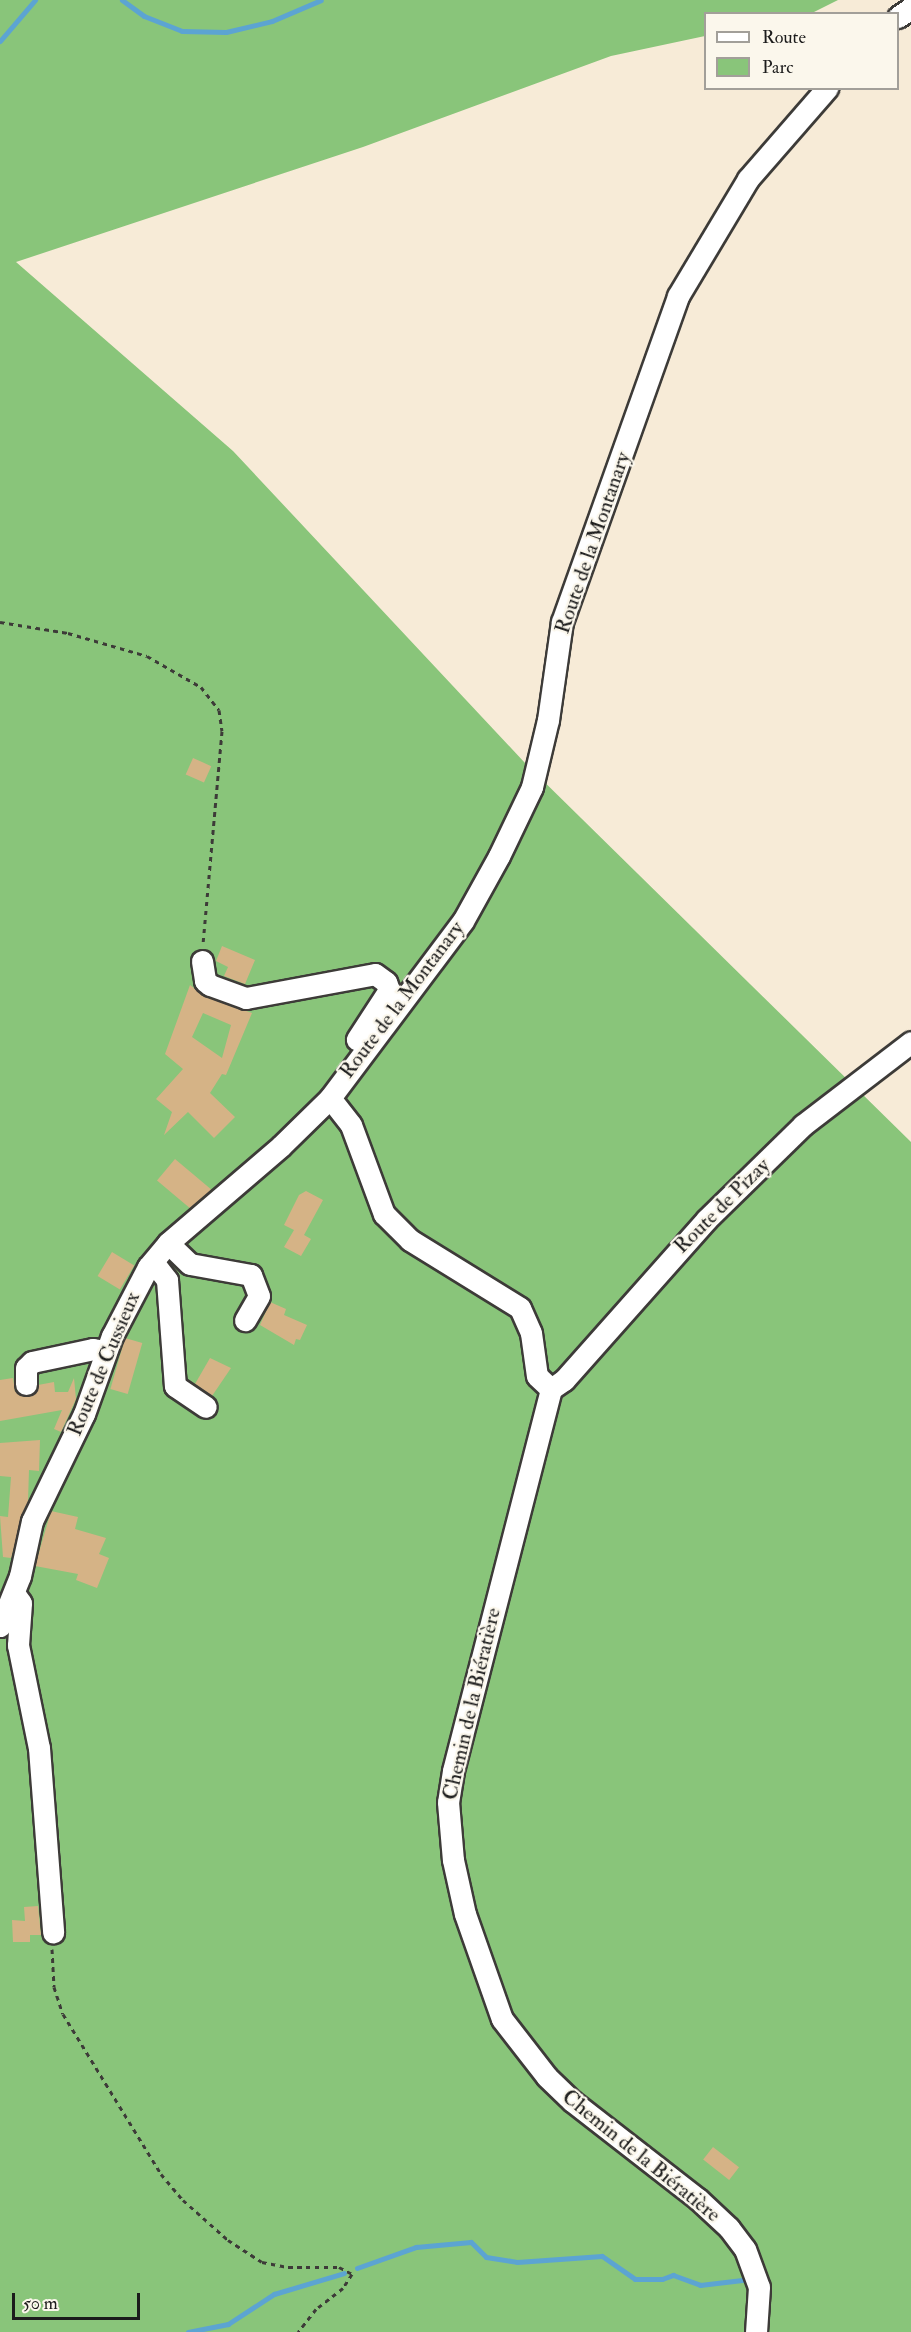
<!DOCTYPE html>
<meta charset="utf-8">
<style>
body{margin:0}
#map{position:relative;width:911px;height:2332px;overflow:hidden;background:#f7ebd7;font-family:"IM FELL Double Pica",serif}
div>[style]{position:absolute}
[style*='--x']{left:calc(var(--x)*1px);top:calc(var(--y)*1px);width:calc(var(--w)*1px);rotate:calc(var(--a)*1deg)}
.green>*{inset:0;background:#89c57a}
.stream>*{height:5px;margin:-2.5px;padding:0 2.5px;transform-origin:2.5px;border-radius:2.5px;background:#5ca4d2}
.building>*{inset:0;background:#d5b386;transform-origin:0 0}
.path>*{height:3px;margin-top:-1.5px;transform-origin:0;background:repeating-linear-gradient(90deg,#3d3b38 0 4.5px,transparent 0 9px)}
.roads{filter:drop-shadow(2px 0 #3d3b38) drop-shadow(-2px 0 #3d3b38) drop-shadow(0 2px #3d3b38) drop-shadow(0 -2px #3d3b38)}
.minor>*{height:21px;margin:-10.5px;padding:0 10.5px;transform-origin:10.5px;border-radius:10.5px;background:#fff}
span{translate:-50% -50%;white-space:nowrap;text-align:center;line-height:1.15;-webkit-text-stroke:4.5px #fbf7ec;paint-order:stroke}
.street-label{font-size:21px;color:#1c1c1c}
.legend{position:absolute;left:704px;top:12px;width:195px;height:78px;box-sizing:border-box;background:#fbf7ec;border:2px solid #a29f99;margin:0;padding:8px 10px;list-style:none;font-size:18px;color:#1c1c1c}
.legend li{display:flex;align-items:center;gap:12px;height:30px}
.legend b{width:30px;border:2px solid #a29f99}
.scale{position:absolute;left:12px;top:2293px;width:128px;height:27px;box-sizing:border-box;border:3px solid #1c1c1c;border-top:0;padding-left:8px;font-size:18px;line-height:21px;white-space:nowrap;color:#1c1c1c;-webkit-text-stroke:4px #fbf7ec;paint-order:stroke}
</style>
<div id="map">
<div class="green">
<i style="clip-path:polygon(0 0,838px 0,812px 13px,706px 14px,705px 36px,611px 56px,363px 147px,16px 262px,233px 451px,525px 763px,911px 1142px,911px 2332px,0 2332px)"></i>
</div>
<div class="stream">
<i style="--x:122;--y:0;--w:27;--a:36"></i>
<i style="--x:144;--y:16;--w:41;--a:21.5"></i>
<i style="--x:182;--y:31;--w:44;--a:1.3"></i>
<i style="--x:226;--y:32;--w:47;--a:-13.4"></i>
<i style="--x:272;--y:21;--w:53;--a:-23.2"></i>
<i style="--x:0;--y:41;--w:54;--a:-49.5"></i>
<i style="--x:357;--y:2268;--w:63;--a:-19.6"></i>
<i style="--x:416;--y:2247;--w:55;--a:-5.2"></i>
<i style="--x:471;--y:2242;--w:21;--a:45"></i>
<i style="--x:486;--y:2257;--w:31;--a:9"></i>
<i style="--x:517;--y:2262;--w:85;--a:-4"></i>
<i style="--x:602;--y:2256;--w:40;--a:34.9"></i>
<i style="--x:635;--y:2279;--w:27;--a:0"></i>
<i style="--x:662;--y:2279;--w:12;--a:-20"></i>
<i style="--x:673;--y:2275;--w:29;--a:20"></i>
<i style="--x:700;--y:2285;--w:51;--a:-6.7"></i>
<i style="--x:188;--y:2332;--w:41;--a:-11.3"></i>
<i style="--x:228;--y:2324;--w:55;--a:-33.1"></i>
<i style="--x:274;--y:2294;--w:73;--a:-16.7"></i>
</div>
<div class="building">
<i style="left:193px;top:758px;width:20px;height:18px;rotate:24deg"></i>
<i style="clip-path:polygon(222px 946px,255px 960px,245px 984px,224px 976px,228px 967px,216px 961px)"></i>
<i style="clip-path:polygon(evenodd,190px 985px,206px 997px,252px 1013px,226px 1075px,222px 1074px,210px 1093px,235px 1117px,214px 1138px,188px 1112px,164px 1135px,172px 1112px,156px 1099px,183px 1069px,165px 1054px,190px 985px,203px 1013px,231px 1025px,222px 1058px,192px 1037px,203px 1013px)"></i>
<i style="left:175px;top:1159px;width:47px;height:28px;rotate:40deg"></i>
<i style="clip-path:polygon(306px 1191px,323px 1200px,304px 1235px,311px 1239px,301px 1256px,284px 1247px,294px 1230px,284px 1225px,299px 1195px)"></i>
<i style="left:112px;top:1252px;width:26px;height:28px;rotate:31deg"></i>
<i style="clip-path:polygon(270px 1302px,286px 1309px,284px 1315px,307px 1325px,300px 1340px,296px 1339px,294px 1345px,260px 1325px)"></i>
<i style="left:125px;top:1338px;width:18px;height:53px;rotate:16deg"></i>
<i style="clip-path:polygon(210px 1358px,231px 1368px,212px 1396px,195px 1384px)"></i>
<i style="clip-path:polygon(13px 1378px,15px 1391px,25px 1397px,33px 1395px,38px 1385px,54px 1382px,55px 1392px,68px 1392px,74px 1378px,76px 1399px,61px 1432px,54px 1429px,62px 1410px,0 1421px,0 1380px)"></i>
<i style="clip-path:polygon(40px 1440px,39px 1471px,29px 1470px,28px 1501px,11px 1558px,3px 1557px,0 1516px,8px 1517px,11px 1477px,0 1476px,0 1443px)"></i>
<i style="clip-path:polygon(51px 1511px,78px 1517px,75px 1529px,106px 1538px,99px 1554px,109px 1558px,97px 1588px,76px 1580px,78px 1574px,35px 1566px)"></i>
<i style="clip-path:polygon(38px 1906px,41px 1935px,30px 1935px,30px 1942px,13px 1942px,12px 1920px,25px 1921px,24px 1907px)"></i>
<i style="left:713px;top:2147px;width:33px;height:16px;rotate:38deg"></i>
</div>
<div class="path">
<i style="--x:0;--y:622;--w:69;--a:9.2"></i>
<i style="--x:68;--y:633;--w:82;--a:16.2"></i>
<i style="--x:147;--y:656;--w:62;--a:29.9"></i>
<i style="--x:201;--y:687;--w:29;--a:52"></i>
<i style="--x:219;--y:710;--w:21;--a:82"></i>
<i style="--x:222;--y:731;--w:214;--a:95.1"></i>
<i style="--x:52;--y:1949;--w:38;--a:87"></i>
<i style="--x:54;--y:1987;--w:28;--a:72"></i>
<i style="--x:63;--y:2014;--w:188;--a:58.5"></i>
<i style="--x:161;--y:2174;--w:34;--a:50"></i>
<i style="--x:183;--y:2200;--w:60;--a:41.6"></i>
<i style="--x:228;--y:2240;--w:40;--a:32.9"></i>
<i style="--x:262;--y:2262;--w:26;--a:11"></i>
<i style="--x:288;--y:2267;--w:51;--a:0"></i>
<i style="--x:339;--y:2267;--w:15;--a:28"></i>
<i style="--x:352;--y:2274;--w:17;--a:123"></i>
<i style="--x:343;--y:2288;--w:34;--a:142"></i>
<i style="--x:316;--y:2309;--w:29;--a:128"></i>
</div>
<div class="roads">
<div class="minor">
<i style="--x:898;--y:17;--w:16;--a:-35"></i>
<i style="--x:202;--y:961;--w:20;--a:81"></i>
<i style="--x:205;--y:981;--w:6;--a:39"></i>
<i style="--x:210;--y:985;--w:38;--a:20"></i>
<i style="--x:246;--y:998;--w:131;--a:-10.5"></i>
<i style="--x:375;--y:974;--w:14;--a:36"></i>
<i style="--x:386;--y:982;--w:9;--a:69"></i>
<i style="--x:389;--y:990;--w:59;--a:123.1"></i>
<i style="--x:330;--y:1098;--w:34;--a:52"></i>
<i style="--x:351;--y:1125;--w:95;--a:69.7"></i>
<i style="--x:384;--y:1214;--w:37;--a:45"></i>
<i style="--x:410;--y:1240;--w:129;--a:31.7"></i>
<i style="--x:520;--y:1308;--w:27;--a:66"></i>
<i style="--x:531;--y:1333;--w:43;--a:82.1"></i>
<i style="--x:537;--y:1376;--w:19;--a:43"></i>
<i style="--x:168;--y:1243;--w:30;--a:44"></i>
<i style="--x:190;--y:1264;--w:62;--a:10.2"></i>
<i style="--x:251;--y:1275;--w:22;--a:69"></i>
<i style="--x:259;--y:1296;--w:28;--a:120"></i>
<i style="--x:153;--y:1262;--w:23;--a:52"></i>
<i style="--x:167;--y:1280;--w:106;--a:85.7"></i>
<i style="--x:175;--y:1386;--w:37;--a:34"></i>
<i style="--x:26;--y:1384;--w:16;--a:-90"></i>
<i style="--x:26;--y:1368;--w:8;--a:-45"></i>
<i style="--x:32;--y:1362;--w:62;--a:-12"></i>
<i style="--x:93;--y:1349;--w:13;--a:9"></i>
<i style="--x:551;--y:1389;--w:394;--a:104.4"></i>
<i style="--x:453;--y:1771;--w:31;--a:99"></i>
<i style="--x:448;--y:1802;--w:58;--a:85.1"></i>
<i style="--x:453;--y:1860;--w:55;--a:77.5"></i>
<i style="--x:465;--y:1914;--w:111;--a:70.6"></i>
<i style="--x:502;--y:2019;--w:73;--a:52.2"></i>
<i style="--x:547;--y:2077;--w:35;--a:44"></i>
<i style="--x:572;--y:2101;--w:160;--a:37.9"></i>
<i style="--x:698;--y:2199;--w:42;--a:43.1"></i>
<i style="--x:729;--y:2228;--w:26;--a:53"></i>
<i style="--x:745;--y:2249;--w:40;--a:69.8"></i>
<i style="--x:759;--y:2287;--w:45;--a:93.8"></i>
<i style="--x:551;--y:1389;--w:16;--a:-35"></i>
<i style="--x:564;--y:1380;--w:215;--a:-48.4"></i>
<i style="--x:707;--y:1219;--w:134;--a:-44.4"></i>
<i style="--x:803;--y:1125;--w:136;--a:-37.5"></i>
<i style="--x:14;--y:1593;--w:12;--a:55"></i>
<i style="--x:21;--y:1603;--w:42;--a:94.1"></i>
<i style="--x:18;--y:1645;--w:105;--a:78.5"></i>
<i style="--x:39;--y:1748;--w:185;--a:85.6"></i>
<i style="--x:0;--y:1626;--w:54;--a:-68.2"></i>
<i style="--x:20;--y:1576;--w:56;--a:-77.7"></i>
<i style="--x:32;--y:1521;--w:119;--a:-64.1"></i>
<i style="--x:84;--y:1414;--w:83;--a:-70.3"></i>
<i style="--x:112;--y:1336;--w:78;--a:-62.4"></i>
<i style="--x:148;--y:1267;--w:31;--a:-50"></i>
<i style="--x:168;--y:1243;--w:149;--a:-40.6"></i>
<i style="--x:281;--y:1146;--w:69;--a:-44.4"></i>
<i style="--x:330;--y:1098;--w:221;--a:-53.1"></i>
<i style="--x:463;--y:921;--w:74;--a:-61"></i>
<i style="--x:499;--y:856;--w:76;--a:-64.4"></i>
<i style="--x:532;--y:787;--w:69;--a:-76.6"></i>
<i style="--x:548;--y:720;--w:99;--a:-81.9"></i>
<i style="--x:562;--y:622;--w:346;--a:-70.4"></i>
<i style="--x:678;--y:296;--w:136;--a:-59.1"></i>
<i style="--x:748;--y:179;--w:121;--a:-49"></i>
</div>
</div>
<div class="street-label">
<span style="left:593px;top:543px;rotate:-71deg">Route de la Montanary</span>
<span style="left:402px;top:1000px;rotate:-53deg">Route de la Montanary</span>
<span style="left:722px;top:1206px;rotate:-45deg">Route de Pizay</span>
<span style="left:104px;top:1364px;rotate:-67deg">Route de Cussieux</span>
<span style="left:472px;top:1704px;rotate:-77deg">Chemin de la Biératière</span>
<span style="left:641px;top:2156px;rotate:39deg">Chemin de la Biératière</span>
</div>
<ul class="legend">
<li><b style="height:8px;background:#fff"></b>Route</li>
<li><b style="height:16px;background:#89c57a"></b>Parc</li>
</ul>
<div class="scale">50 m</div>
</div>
